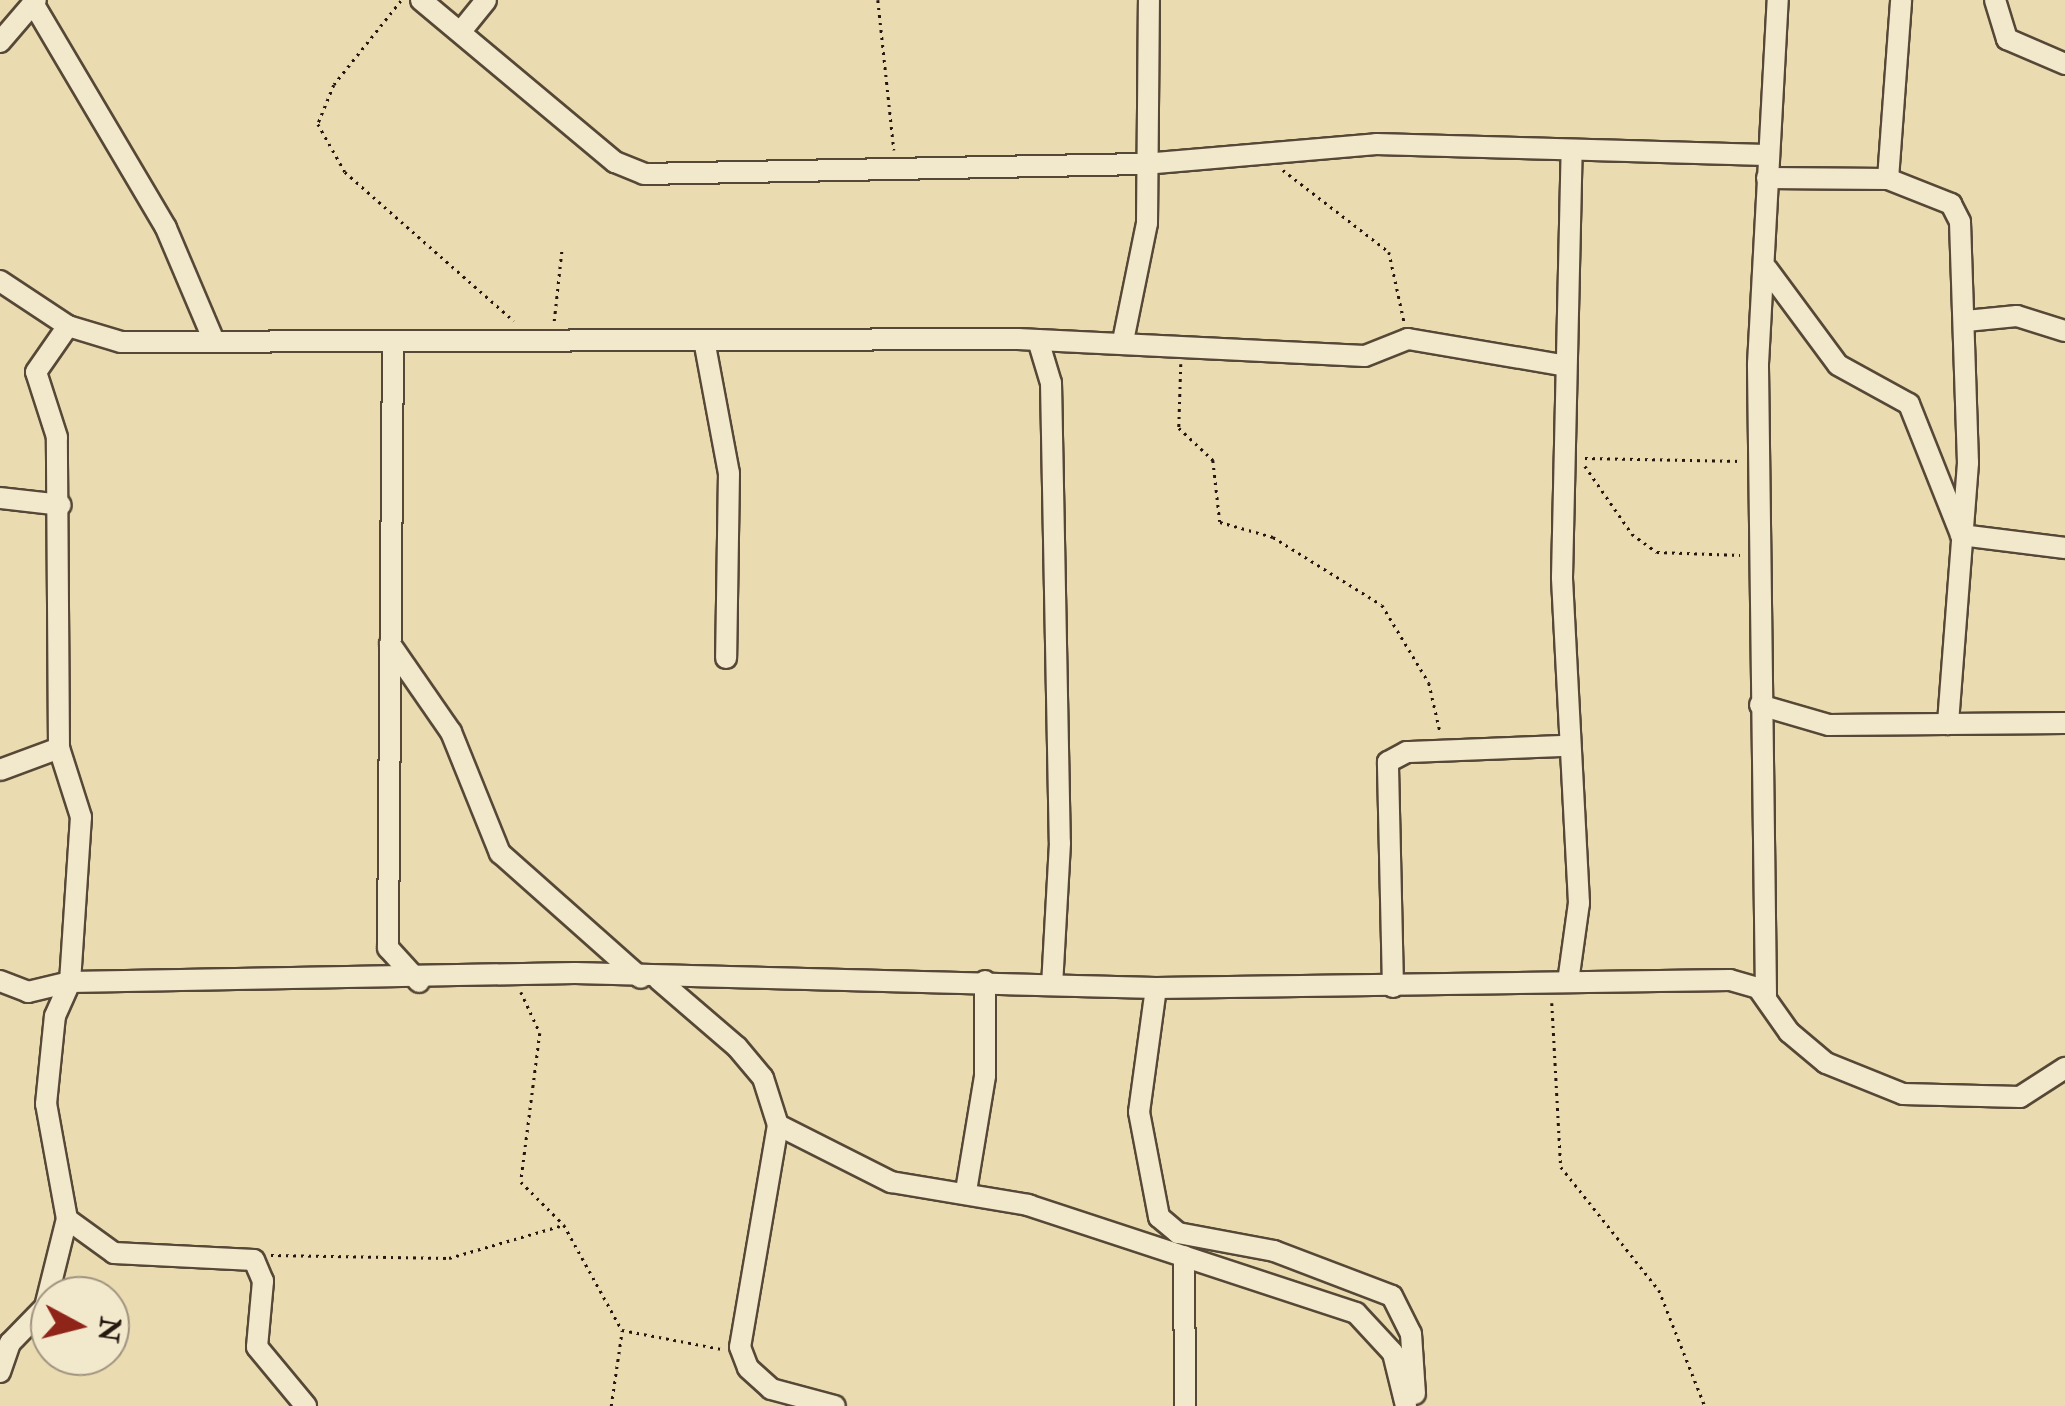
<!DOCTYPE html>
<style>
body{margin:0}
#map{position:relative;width:2065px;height:1406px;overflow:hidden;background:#ebdbb0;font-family:"IM FELL Double Pica",serif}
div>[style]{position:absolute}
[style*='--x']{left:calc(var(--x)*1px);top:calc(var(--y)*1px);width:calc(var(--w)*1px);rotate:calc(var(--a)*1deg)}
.path>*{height:2.5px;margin-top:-1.25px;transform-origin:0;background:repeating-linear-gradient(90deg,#25170f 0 2.5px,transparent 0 7.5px)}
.roads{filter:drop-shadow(2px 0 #564837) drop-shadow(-2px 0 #564837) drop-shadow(0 2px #564837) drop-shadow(0 -2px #564837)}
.street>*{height:20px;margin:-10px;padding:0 10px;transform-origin:10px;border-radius:10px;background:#f2e8cc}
span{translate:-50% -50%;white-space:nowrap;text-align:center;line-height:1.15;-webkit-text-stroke:10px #f2e8cc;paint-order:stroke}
.north{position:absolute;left:30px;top:1276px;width:100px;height:100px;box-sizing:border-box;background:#f2e8cc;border:2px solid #a09480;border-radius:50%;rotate:97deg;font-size:28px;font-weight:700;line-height:40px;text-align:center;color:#25170f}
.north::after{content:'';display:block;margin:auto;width:35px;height:45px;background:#8f2418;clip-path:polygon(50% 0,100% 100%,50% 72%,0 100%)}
</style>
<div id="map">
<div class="path">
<i style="--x:878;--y:0;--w:151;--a:83.9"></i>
<i style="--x:401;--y:1;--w:107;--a:128.6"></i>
<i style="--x:334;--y:85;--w:42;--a:112.3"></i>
<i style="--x:318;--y:124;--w:55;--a:60.6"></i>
<i style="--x:345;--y:172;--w:225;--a:41.4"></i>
<i style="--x:1283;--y:170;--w:134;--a:37.7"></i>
<i style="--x:1389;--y:252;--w:71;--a:77.7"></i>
<i style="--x:554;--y:321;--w:74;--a:-83.8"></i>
<i style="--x:1181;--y:364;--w:64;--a:91.8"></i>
<i style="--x:1179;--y:428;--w:47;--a:43.3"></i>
<i style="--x:1213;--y:460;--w:62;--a:83.6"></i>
<i style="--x:1220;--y:522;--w:55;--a:15.8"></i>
<i style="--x:1273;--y:537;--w:128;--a:32"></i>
<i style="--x:1382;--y:605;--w:91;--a:58.9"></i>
<i style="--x:1429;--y:683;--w:49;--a:77.1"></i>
<i style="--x:1585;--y:458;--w:157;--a:1.1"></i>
<i style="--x:1585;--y:466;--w:83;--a:55.3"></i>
<i style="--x:1632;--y:534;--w:31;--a:36"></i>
<i style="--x:1657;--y:552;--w:83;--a:2.1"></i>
<i style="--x:521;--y:992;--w:45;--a:65.1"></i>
<i style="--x:540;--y:1033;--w:150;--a:97.3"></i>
<i style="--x:521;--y:1182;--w:61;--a:45"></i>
<i style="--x:564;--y:1225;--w:120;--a:61.1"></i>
<i style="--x:622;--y:1330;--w:102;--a:10.8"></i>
<i style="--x:1552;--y:1003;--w:164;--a:86.9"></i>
<i style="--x:1561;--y:1167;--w:157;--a:51.5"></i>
<i style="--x:1659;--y:1290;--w:125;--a:68.4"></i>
<i style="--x:271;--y:1255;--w:178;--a:1"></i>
<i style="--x:449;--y:1258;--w:119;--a:-16.1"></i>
<i style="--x:611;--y:1406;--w:76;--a:-81.7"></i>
</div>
<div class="roads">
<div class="street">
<i style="--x:421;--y:0;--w:253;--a:39.9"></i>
<i style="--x:615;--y:162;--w:31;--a:22"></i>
<i style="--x:644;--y:174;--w:500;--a:-1.15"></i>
<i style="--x:1144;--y:164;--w:233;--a:-4.9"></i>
<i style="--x:1376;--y:144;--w:390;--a:1.6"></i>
<i style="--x:1995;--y:0;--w:41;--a:72.9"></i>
<i style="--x:2007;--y:39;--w:63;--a:23.3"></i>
<i style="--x:33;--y:3;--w:261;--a:59.4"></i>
<i style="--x:166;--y:228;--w:123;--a:67"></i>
<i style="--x:462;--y:30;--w:38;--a:-51"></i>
<i style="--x:0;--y:42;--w:55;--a:-49.4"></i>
<i style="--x:1767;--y:178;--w:121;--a:0.5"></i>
<i style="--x:1888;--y:179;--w:68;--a:21.6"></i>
<i style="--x:1951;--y:204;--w:20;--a:63"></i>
<i style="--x:1960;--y:222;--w:241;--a:88.1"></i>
<i style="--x:1968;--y:463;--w:262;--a:94.4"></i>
<i style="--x:1888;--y:179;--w:179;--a:-85.8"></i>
<i style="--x:1767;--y:269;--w:119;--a:53.5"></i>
<i style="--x:1838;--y:365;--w:81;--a:28.8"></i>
<i style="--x:1909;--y:404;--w:141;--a:68.3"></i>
<i style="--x:1961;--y:535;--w:105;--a:7.1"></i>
<i style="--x:0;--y:281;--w:82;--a:33.5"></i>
<i style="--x:68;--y:326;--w:55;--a:16.8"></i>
<i style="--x:121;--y:342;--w:897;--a:-0.19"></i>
<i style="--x:1018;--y:339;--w:347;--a:2.8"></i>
<i style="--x:1365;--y:356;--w:46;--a:-21.6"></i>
<i style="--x:1408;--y:339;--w:156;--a:9.6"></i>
<i style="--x:1966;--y:321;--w:51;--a:-5.6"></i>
<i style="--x:2017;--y:316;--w:50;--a:17.4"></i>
<i style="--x:704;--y:340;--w:135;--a:79.4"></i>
<i style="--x:729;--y:473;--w:185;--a:90.9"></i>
<i style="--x:1038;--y:340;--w:45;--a:73.2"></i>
<i style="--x:1051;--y:383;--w:460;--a:88.9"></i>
<i style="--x:1060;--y:843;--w:142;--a:93.2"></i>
<i style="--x:1123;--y:341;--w:120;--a:-78.5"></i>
<i style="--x:1147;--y:223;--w:223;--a:-89.5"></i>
<i style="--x:393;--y:345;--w:603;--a:90.48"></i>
<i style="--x:388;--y:948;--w:46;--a:47.6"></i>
<i style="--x:0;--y:498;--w:61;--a:6.5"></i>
<i style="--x:390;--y:644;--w:107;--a:55.3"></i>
<i style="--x:451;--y:732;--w:131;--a:68"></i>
<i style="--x:500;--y:853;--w:188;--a:41.6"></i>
<i style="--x:1760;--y:705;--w:72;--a:16.2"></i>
<i style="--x:1829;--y:725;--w:236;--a:-0.5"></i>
<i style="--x:0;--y:770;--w:63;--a:-20.4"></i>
<i style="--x:659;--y:980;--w:103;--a:40.7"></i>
<i style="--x:737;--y:1047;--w:40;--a:50"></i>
<i style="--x:763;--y:1078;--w:49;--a:72.3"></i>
<i style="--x:778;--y:1125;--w:225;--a:99.7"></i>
<i style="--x:740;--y:1347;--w:22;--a:69"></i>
<i style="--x:748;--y:1368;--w:31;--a:42"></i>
<i style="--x:771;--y:1389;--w:66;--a:14.9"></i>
<i style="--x:0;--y:981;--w:30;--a:21"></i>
<i style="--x:28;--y:992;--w:43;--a:-13.4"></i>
<i style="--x:70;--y:982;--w:505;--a:-1.02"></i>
<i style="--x:575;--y:973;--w:581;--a:1.48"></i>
<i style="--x:1156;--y:988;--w:574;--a:-0.8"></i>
<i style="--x:1730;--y:980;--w:29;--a:16"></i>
<i style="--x:1758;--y:988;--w:54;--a:54.8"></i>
<i style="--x:1789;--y:1032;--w:48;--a:40"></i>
<i style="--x:1826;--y:1063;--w:83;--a:21.9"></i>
<i style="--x:1903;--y:1094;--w:117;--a:1.5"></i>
<i style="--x:2020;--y:1097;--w:54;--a:-32.8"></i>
<i style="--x:1568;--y:982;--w:80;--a:-82.1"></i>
<i style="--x:1579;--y:903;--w:326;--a:-93"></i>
<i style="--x:1562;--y:577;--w:426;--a:-88.7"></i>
<i style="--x:1393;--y:987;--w:225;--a:-91.3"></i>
<i style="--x:1388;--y:762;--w:21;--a:-28"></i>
<i style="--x:1407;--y:752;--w:157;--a:-2.2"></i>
<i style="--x:1156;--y:988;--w:125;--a:97.8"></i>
<i style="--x:1139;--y:1112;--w:107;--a:79.2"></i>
<i style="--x:1159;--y:1217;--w:25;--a:40"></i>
<i style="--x:1178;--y:1233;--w:98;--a:10.6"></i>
<i style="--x:1274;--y:1251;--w:126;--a:20.9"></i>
<i style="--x:1392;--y:1296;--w:42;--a:63.4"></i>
<i style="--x:1411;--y:1334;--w:60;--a:86.2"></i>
<i style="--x:1766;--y:995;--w:631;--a:-90.73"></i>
<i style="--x:1758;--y:364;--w:365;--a:-86.9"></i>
<i style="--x:778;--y:1125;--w:127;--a:26.8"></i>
<i style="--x:891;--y:1182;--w:139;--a:9.5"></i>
<i style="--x:1028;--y:1205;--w:345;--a:18.2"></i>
<i style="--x:1356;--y:1313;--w:54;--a:47.2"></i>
<i style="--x:1393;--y:1353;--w:55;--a:76.2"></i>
<i style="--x:966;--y:1191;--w:117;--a:-80.6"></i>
<i style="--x:985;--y:1076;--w:95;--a:-90"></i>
<i style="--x:67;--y:1219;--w:58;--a:35.9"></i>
<i style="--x:114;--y:1253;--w:140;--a:2.9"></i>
<i style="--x:254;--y:1260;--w:23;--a:67"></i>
<i style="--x:263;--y:1281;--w:66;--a:95.2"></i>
<i style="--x:257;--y:1347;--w:77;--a:50.3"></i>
<i style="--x:1184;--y:1256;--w:150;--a:89.6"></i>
<i style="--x:0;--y:1372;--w:31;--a:-71"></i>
<i style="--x:10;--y:1343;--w:50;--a:-45.8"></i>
<i style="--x:45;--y:1307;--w:91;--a:-76"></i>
<i style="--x:67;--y:1219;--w:117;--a:-100.3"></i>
<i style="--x:46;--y:1104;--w:88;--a:-84.2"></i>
<i style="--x:55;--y:1016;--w:37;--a:-66"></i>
<i style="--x:70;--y:982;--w:165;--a:-86.2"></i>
<i style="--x:81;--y:817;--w:72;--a:-107.7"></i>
<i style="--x:59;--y:748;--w:311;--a:-90.4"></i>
<i style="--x:57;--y:437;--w:68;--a:-107.9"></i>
<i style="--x:36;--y:372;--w:56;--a:-55.2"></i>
</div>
</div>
<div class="north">N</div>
</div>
